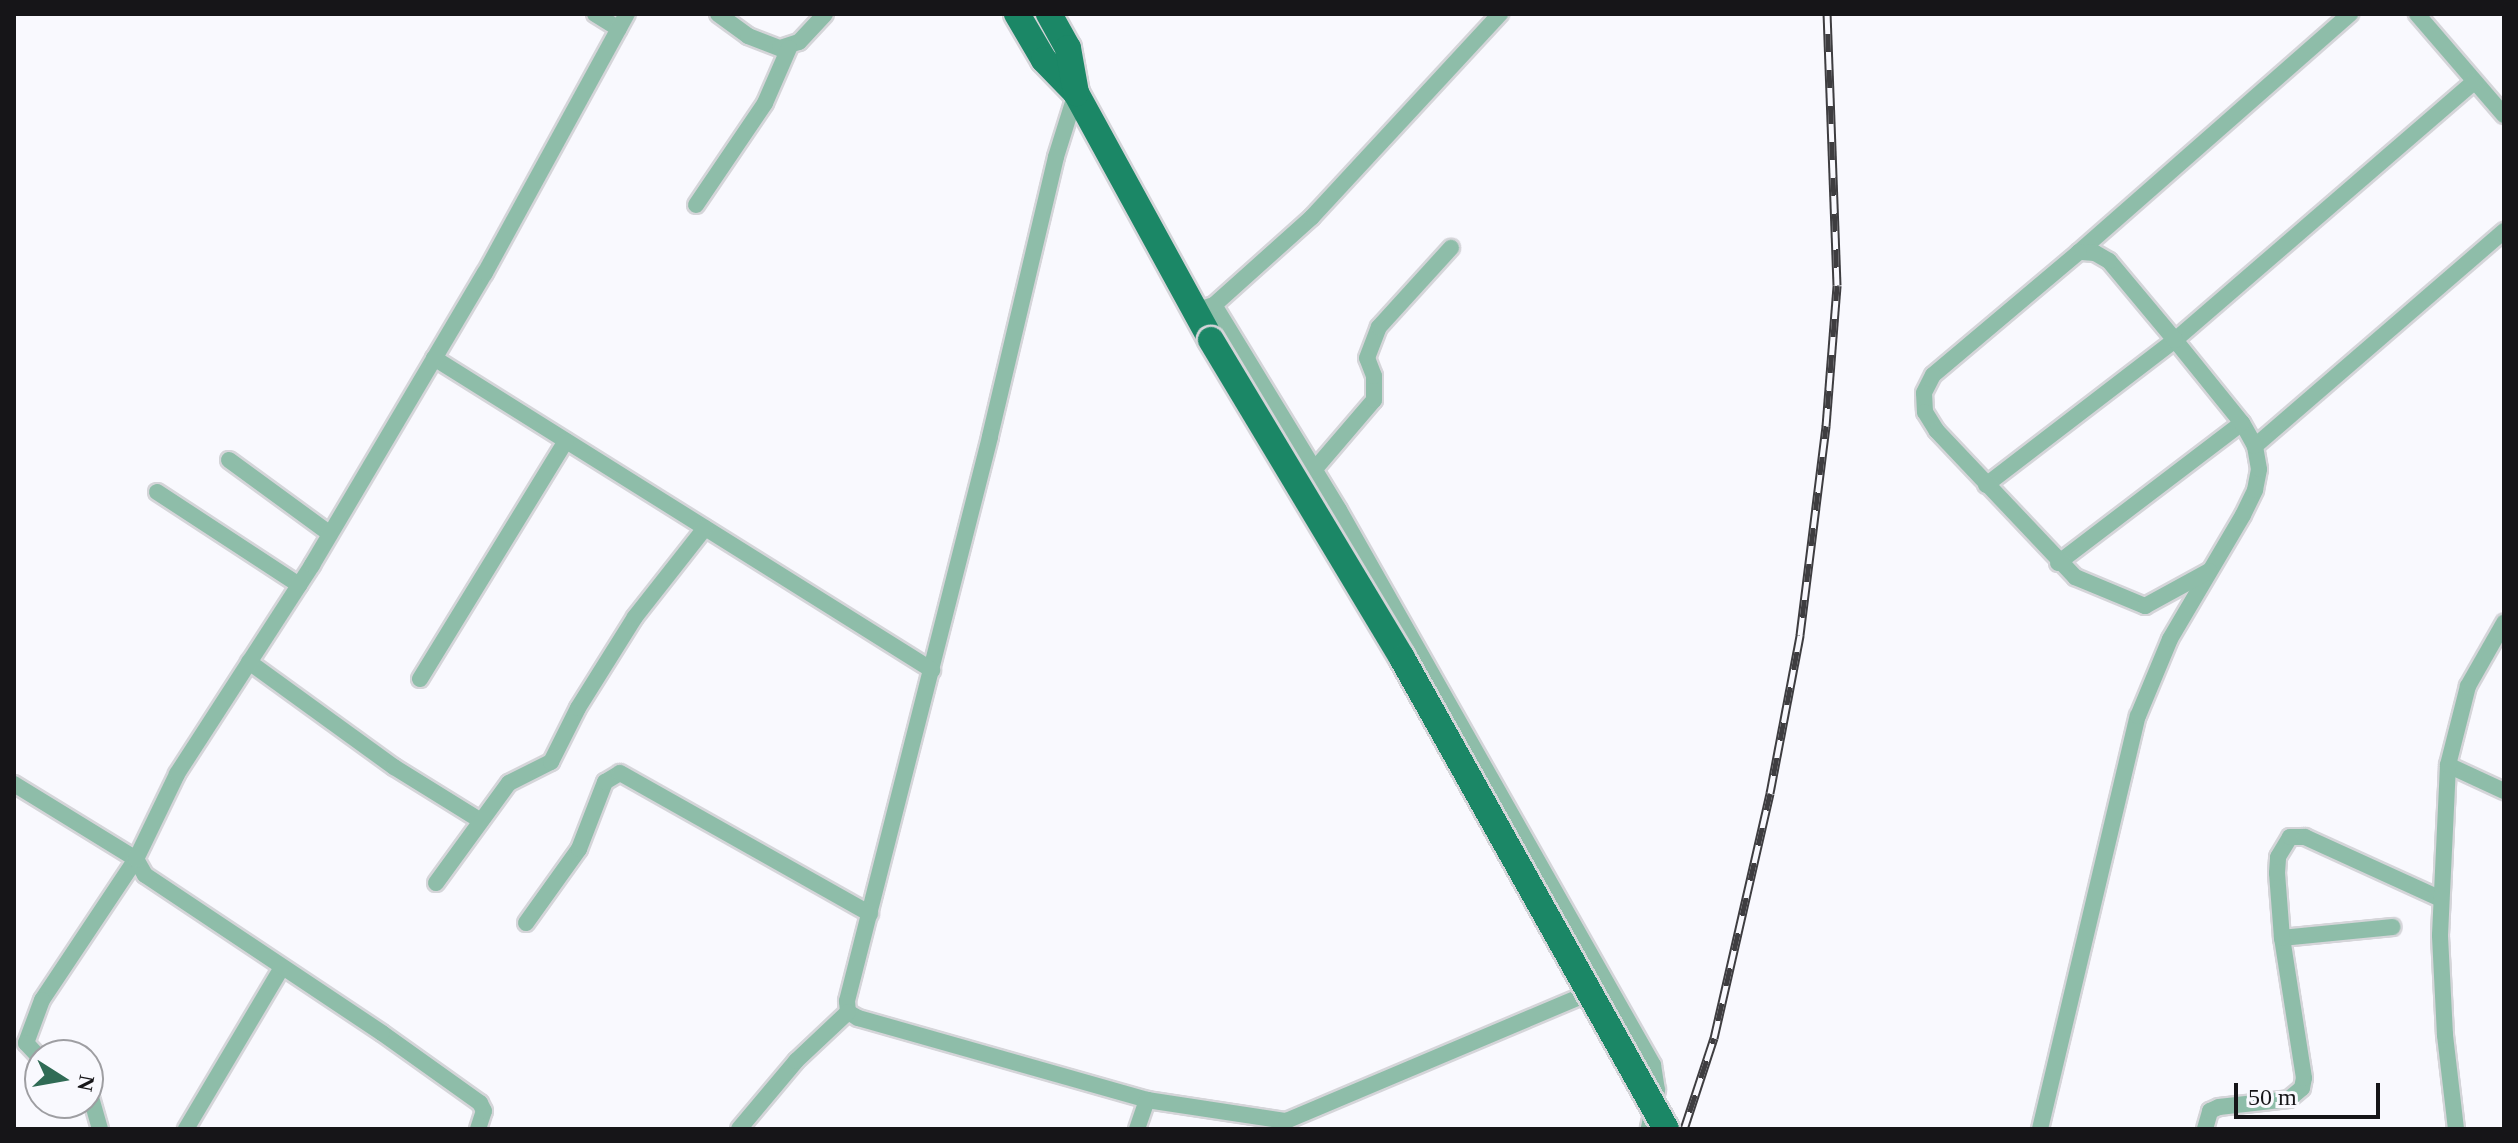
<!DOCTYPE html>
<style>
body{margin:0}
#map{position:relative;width:2518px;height:1143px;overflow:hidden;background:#f9f9fe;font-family:"Times New Roman",serif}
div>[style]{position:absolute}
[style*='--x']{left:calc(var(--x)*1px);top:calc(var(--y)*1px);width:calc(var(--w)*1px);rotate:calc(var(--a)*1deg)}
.roads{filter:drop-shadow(2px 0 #d5d5d9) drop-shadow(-2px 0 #d5d5d9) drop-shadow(0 2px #d5d5d9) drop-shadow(0 -2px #d5d5d9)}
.minor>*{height:16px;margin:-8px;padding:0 8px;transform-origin:8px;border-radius:8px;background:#8ebda9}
.primary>*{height:26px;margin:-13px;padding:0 13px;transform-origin:13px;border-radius:13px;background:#1b8766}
.rail>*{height:9px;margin-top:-4.5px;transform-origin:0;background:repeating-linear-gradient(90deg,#f9f9fe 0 18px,#3e3d40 0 36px);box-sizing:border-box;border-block:2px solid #3e3d40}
.bridges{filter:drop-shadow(2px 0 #d5d5d9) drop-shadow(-2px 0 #d5d5d9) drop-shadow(0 2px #d5d5d9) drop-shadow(0 -2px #d5d5d9)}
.primary-bridge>*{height:26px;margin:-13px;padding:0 13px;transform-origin:13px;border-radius:13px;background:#1b8766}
span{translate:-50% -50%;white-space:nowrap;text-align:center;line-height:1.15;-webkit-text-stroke:8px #f9f9fe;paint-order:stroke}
.frame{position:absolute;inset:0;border:16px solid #161518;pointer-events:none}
.north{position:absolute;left:24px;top:1039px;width:80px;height:80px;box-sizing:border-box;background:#f9f9fe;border:2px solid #9e9ea2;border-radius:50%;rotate:101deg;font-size:22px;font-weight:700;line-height:32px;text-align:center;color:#161518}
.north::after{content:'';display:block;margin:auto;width:28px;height:36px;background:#306b55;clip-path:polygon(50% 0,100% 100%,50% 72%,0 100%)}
.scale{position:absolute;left:2234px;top:1083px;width:146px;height:36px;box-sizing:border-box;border:4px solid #161518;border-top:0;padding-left:10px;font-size:24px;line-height:28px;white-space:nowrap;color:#161518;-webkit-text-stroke:6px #f9f9fe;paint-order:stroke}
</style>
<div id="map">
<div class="roads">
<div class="minor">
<i style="--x:595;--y:14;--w:28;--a:32"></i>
<i style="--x:718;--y:14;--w:37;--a:36"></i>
<i style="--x:748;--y:36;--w:34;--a:21"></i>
<i style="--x:780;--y:48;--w:20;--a:-18"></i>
<i style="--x:799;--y:42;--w:38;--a:-47"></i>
<i style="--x:2417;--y:14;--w:133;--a:49.3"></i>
<i style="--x:1076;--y:93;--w:67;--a:107.4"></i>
<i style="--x:1056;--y:157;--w:288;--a:103.3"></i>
<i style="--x:990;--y:437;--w:582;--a:104.23"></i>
<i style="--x:847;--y:1001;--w:11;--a:85"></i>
<i style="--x:848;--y:1012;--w:12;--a:31"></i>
<i style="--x:858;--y:1018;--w:300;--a:15.8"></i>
<i style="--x:1147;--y:1100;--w:141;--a:8.6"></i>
<i style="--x:696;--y:205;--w:123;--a:-55.9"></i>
<i style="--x:765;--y:103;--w:60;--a:-66.4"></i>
<i style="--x:2079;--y:252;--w:361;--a:-41.3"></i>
<i style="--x:1214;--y:305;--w:240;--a:58.6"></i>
<i style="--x:1339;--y:510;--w:638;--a:60.5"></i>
<i style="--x:1653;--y:1065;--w:25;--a:81"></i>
<i style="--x:1657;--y:1090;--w:40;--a:102"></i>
<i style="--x:1204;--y:308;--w:10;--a:-17"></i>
<i style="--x:1214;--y:305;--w:132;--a:-41.9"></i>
<i style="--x:1312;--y:217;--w:277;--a:-47.2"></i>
<i style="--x:434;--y:358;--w:588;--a:32.07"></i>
<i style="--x:2255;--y:446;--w:329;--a:-40.8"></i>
<i style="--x:229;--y:460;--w:125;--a:36.2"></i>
<i style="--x:1314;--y:470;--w:92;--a:-49.4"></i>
<i style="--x:1374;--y:400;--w:24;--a:-90"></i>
<i style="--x:1374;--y:376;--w:19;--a:-111"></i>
<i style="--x:1367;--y:358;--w:33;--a:-69"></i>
<i style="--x:1379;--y:327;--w:107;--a:-47.7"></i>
<i style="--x:1986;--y:485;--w:238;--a:-37.5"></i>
<i style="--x:2175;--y:340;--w:395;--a:-40.8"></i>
<i style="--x:157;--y:492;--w:170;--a:33.2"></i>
<i style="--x:2058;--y:563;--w:231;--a:-37.3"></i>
<i style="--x:249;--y:662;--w:179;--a:35.9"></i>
<i style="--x:394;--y:767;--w:102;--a:31.8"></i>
<i style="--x:420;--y:679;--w:279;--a:-58.5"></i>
<i style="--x:2448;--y:765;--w:62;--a:24.9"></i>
<i style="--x:14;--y:784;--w:143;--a:31.6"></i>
<i style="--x:136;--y:859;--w:169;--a:123.7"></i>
<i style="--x:42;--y:1000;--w:46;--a:110.4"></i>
<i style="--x:26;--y:1043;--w:21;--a:47"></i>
<i style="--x:436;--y:883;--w:124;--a:-53.9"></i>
<i style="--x:509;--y:783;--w:47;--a:-26.6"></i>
<i style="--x:551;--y:762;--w:60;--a:-63.4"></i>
<i style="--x:578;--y:708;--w:107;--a:-57.9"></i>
<i style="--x:635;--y:617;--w:113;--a:-51.8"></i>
<i style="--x:526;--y:923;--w:91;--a:-54.4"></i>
<i style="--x:579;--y:849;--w:72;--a:-68.8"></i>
<i style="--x:605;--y:782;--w:17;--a:-31"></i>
<i style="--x:620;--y:773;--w:287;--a:29.4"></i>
<i style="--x:2282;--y:938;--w:111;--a:-5.7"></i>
<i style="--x:88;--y:1087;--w:44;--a:74.1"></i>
<i style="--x:1281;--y:1128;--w:9;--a:-54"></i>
<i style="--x:1286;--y:1121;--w:337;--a:-22.9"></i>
<i style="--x:186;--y:1129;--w:188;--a:-59.3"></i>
<i style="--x:478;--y:1129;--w:19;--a:-72"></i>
<i style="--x:484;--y:1111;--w:9;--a:-117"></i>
<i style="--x:480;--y:1103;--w:120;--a:-144.5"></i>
<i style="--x:382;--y:1033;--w:285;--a:-146.3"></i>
<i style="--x:145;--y:875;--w:18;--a:-119"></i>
<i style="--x:136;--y:859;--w:94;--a:-64.2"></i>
<i style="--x:177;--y:774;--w:249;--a:-57.1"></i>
<i style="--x:312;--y:565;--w:339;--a:-59.4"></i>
<i style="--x:485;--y:273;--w:295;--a:-61.3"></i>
<i style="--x:739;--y:1129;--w:89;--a:-50"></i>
<i style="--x:796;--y:1061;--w:71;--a:-43.3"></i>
<i style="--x:1137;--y:1129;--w:31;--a:-71"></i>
<i style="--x:2040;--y:1129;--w:424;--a:-76.7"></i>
<i style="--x:2138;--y:716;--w:83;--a:-67.4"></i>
<i style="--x:2170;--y:639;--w:144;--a:-59.5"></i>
<i style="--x:2243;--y:515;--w:28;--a:-64"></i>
<i style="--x:2255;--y:490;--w:21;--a:-79"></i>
<i style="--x:2259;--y:469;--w:23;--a:-100"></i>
<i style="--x:2255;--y:446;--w:26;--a:-119"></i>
<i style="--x:2242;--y:423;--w:107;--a:-128.9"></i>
<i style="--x:2175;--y:340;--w:103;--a:-129.9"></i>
<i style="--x:2109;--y:261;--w:16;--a:-150"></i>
<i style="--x:2095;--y:253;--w:16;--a:-176"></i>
<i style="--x:2079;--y:252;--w:191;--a:139.9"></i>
<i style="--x:1933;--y:375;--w:20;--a:117"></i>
<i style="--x:1924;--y:393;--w:19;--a:87"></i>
<i style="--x:1925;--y:412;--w:22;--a:58"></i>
<i style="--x:1937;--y:431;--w:201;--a:46.6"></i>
<i style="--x:2075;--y:577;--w:76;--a:22.5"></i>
<i style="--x:2145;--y:606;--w:73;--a:-28.7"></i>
<i style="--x:2205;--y:1129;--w:19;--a:-74"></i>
<i style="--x:2210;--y:1111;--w:10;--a:-24"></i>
<i style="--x:2219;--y:1107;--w:70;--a:-6.5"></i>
<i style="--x:2289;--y:1099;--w:17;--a:-40"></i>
<i style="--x:2302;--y:1088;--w:10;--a:-79"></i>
<i style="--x:2304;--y:1078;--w:142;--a:-98.9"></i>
<i style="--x:2282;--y:938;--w:65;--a:-94.4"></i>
<i style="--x:2277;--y:873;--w:16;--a:-86"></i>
<i style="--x:2278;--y:857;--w:23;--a:-59"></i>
<i style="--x:2290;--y:837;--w:15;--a:0"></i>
<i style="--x:2305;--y:837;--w:149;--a:24.5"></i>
<i style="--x:2456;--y:1129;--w:95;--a:-96.7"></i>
<i style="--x:2445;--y:1035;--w:100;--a:-92.9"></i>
<i style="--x:2440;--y:935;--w:170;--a:-87.3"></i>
<i style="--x:2448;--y:765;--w:81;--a:-75.8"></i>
<i style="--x:2468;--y:686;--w:73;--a:-60.3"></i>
</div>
<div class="primary">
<i style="--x:1017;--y:14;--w:53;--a:59.6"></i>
<i style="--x:1044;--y:60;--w:46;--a:45.9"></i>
<i style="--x:1076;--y:93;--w:281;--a:61.3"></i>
<i style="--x:1049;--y:14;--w:39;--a:61"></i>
<i style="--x:1068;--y:48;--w:46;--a:79.9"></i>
</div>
</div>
<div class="rail">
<i style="--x:1684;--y:1129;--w:96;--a:-71.8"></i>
<i style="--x:1714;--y:1038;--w:251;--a:-77.1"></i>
<i style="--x:1770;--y:793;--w:161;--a:-79.2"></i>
<i style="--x:1800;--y:635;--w:211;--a:-82.9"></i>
<i style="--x:1826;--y:426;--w:141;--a:-85.5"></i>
<i style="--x:1837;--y:285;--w:271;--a:-92.1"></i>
</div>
<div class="bridges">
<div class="primary-bridge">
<i style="--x:1211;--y:340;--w:371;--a:59"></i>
<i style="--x:1402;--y:658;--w:540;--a:60.73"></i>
</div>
</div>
<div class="frame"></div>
<div class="north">N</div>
<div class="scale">50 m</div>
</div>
